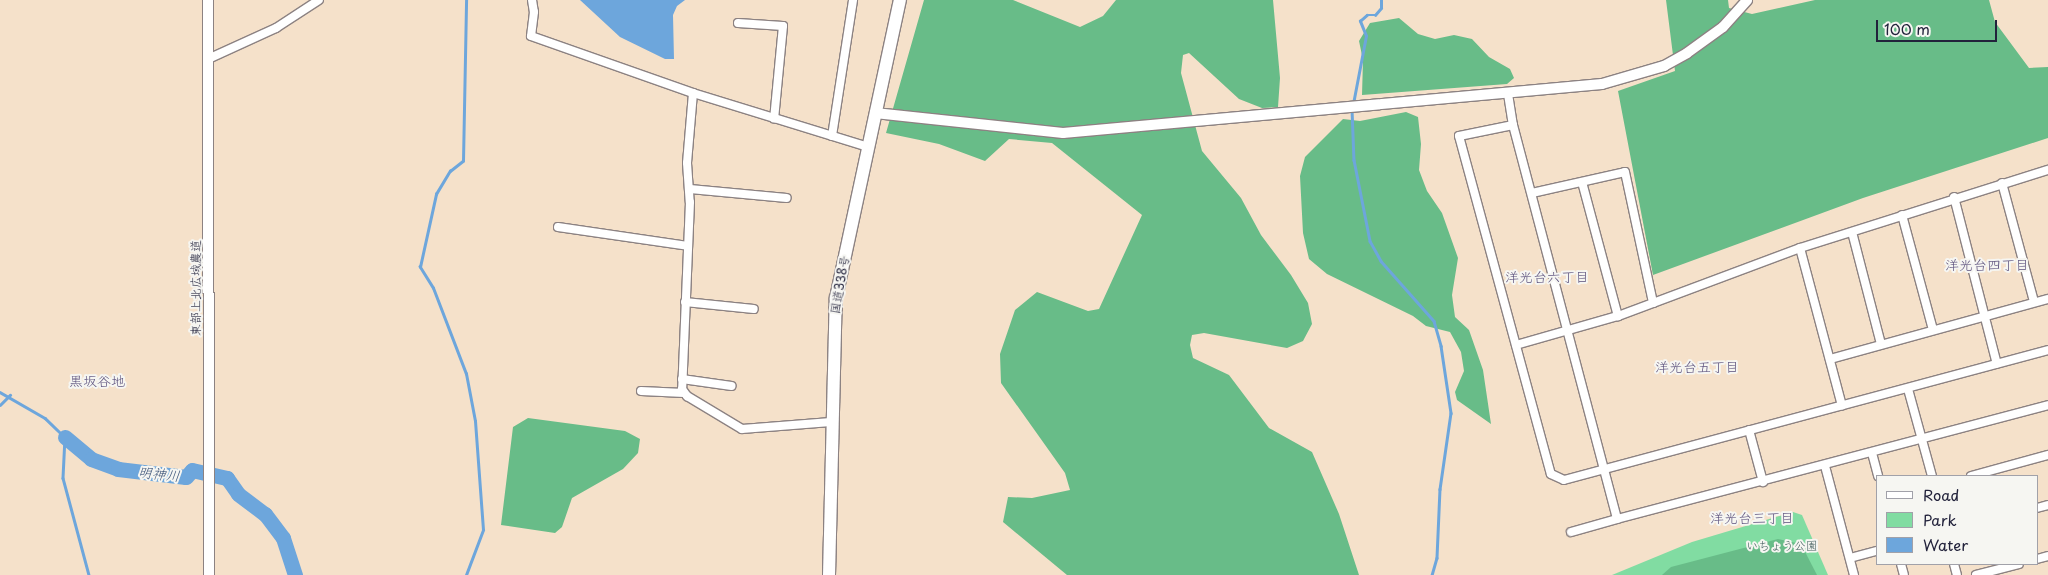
<!DOCTYPE html>
<meta charset="utf-8">
<style>
body{margin:0}
#map{position:relative;width:2048px;height:575px;overflow:hidden;background:#f5e1ca;font-family:"Playpen Sans","Klee One",sans-serif}
div>[style]{position:absolute}
[style*='--x']{left:calc(var(--x)*1px);top:calc(var(--y)*1px);width:calc(var(--w)*1px);rotate:calc(var(--a)*1deg)}
.green>*{inset:0;background:#81dca2}
.forest>*{inset:0;background:#68bc88}
.water>*{inset:0;background:#6da6dc}
.stream>*{height:2.5px;margin:-1.25px;padding:0 1.25px;transform-origin:1.25px;border-radius:1.25px;background:#6da6dc}
.river>*{height:15px;margin:-7.5px;padding:0 7.5px;transform-origin:7.5px;border-radius:7.5px;background:#6da6dc}
.roads{filter:drop-shadow(1px 0 #8c8282) drop-shadow(-1px 0 #8c8282) drop-shadow(0 1px #8c8282) drop-shadow(0 -1px #8c8282)}
.minor>*{height:8px;margin:-4px;padding:0 4px;transform-origin:4px;border-radius:4px;background:#fff}
.tertiary>*{height:10px;margin:-5px;padding:0 5px;transform-origin:5px;border-radius:5px;background:#fff}
.trunk>*{height:12px;margin:-6px;padding:0 6px;transform-origin:6px;border-radius:6px;background:#fff}
span{translate:-50% -50%;white-space:nowrap;text-align:center;line-height:1.15;-webkit-text-stroke:4px #f6f6f2;paint-order:stroke}
.street-label{font-size:12px;color:#22223b}
.park-label{font-size:12px;color:#3e5a5a}
.neighbourhood-label{font-size:14px;color:#5f547f}
.water-label{font-size:14px;color:#40577b;font-style:italic}
.legend{position:absolute;left:1876px;top:475px;width:162px;height:90px;box-sizing:border-box;background:#f6f6f2;border:1px solid #a1a1a9;margin:0;padding:6px 9px;list-style:none;font-size:15px;color:#22223b}
.legend li{display:flex;align-items:center;gap:10px;height:25px}
.legend b{width:25px;border:1px solid #a1a1a9}
.scale{position:absolute;left:1876px;top:20px;width:121px;height:22px;box-sizing:border-box;border:2px solid #22223b;border-top:0;padding-left:6px;font-size:15px;line-height:18px;white-space:nowrap;color:#22223b;-webkit-text-stroke:4px #f6f6f2;paint-order:stroke}
</style>
<div id="map">
<div class="green">
<i style="clip-path:polygon(1793px 512px,1802px 515px,1828px 575px,1612px 575px,1692px 542px)"></i>
</div>
<div class="forest">
<i style="clip-path:polygon(924px 0,1013px 0,1080px 27px,1103px 16px,1116px 0,1273px 0,1280px 78px,1278px 107px,1262px 108px,1239px 99px,1189px 53px,1183px 55px,1181px 73px,1202px 151px,1241px 198px,1261px 235px,1291px 275px,1308px 303px,1312px 324px,1303px 341px,1287px 348px,1204px 333px,1192px 335px,1190px 345px,1193px 358px,1229px 375px,1269px 428px,1312px 452px,1339px 514px,1359px 575px,1067px 575px,1003px 522px,1008px 497px,1032px 498px,1070px 490px,1065px 473px,1001px 383px,1000px 354px,1015px 310px,1037px 292px,1088px 311px,1099px 309px,1142px 215px,1052px 143px,1009px 139px,985px 161px,939px 144px,886px 133px)"></i>
<i style="clip-path:polygon(1666px 0,1728px 0,1729px 8px,1752px 14px,1815px 0,1989px 0,1995px 22px,2029px 68px,2048px 67px,2048px 138px,1863px 198px,1653px 275px,1618px 91px,1675px 71px)"></i>
<i style="clip-path:polygon(1399px 18px,1418px 34px,1435px 39px,1454px 35px,1472px 39px,1489px 57px,1510px 69px,1514px 78px,1507px 84px,1362px 95px,1363px 60px,1359px 41px,1370px 23px)"></i>
<i style="clip-path:polygon(1406px 112px,1418px 117px,1421px 144px,1419px 170px,1427px 191px,1442px 213px,1458px 258px,1452px 295px,1455px 317px,1469px 330px,1483px 370px,1491px 424px,1457px 400px,1455px 392px,1464px 371px,1461px 352px,1450px 332px,1426px 326px,1413px 316px,1327px 274px,1309px 259px,1303px 233px,1300px 176px,1305px 157px,1343px 119px,1360px 121px)"></i>
<i style="clip-path:polygon(528px 418px,625px 431px,640px 439px,638px 453px,623px 469px,572px 498px,562px 527px,555px 533px,501px 525px,513px 427px)"></i>
<i style="clip-path:polygon(1778px 539px,1801px 544px,1817px 575px,1662px 575px,1671px 567px)"></i>
</div>
<div class="water">
<i style="clip-path:polygon(580px 0,685px 0,677px 6px,673px 15px,674px 59px,665px 59px,620px 37px)"></i>
</div>
<div class="stream">
<i style="--x:1353;--y:104;--w:69;--a:-79.2"></i>
<i style="--x:1366;--y:36;--w:16;--a:-112"></i>
<i style="--x:1360;--y:21;--w:9;--a:-41"></i>
<i style="--x:1367;--y:15;--w:8;--a:0"></i>
<i style="--x:1375;--y:15;--w:9;--a:-49"></i>
<i style="--x:1381;--y:8;--w:8;--a:-90"></i>
<i style="--x:1352;--y:109;--w:51;--a:87.8"></i>
<i style="--x:1354;--y:160;--w:83;--a:78.8"></i>
<i style="--x:1370;--y:241;--w:23;--a:61"></i>
<i style="--x:1381;--y:261;--w:80;--a:48.5"></i>
<i style="--x:1434;--y:321;--w:26;--a:74"></i>
<i style="--x:1441;--y:346;--w:68;--a:81.5"></i>
<i style="--x:1451;--y:413;--w:77;--a:98.2"></i>
<i style="--x:1440;--y:489;--w:69;--a:92.5"></i>
<i style="--x:1437;--y:558;--w:18;--a:106"></i>
<i style="--x:0;--y:392;--w:52;--a:30"></i>
<i style="--x:45;--y:418;--w:28;--a:44"></i>
<i style="--x:65;--y:437;--w:41;--a:92.8"></i>
<i style="--x:63;--y:478;--w:100;--a:75"></i>
<i style="--x:0;--y:405;--w:14;--a:-45"></i>
<i style="--x:466;--y:575;--w:48;--a:-69.3"></i>
<i style="--x:483;--y:530;--w:109;--a:-94.2"></i>
<i style="--x:475;--y:421;--w:48;--a:-100.8"></i>
<i style="--x:466;--y:374;--w:92;--a:-111"></i>
<i style="--x:433;--y:288;--w:25;--a:-122"></i>
<i style="--x:420;--y:267;--w:75;--a:-77.6"></i>
<i style="--x:436;--y:194;--w:27;--a:-59"></i>
<i style="--x:450;--y:171;--w:16;--a:-38"></i>
<i style="--x:463;--y:161;--w:161;--a:-88.9"></i>
</div>
<div class="river">
<i style="--x:65;--y:437;--w:34;--a:40"></i>
<i style="--x:91;--y:459;--w:29;--a:20"></i>
<i style="--x:118;--y:469;--w:68;--a:6.7"></i>
<i style="--x:186;--y:477;--w:9;--a:-49"></i>
<i style="--x:192;--y:470;--w:36;--a:13"></i>
<i style="--x:227;--y:478;--w:19;--a:55"></i>
<i style="--x:238;--y:494;--w:34;--a:37"></i>
<i style="--x:265;--y:514;--w:30;--a:53"></i>
<i style="--x:283;--y:538;--w:39;--a:72"></i>
</div>
<div class="roads">
<div class="minor">
<i style="--x:532;--y:0;--w:12;--a:81"></i>
<i style="--x:534;--y:12;--w:24;--a:97"></i>
<i style="--x:531;--y:36;--w:172;--a:19.4"></i>
<i style="--x:693;--y:93;--w:183;--a:17.1"></i>
<i style="--x:738;--y:23;--w:45;--a:3.8"></i>
<i style="--x:783;--y:26;--w:93;--a:95.5"></i>
<i style="--x:208;--y:59;--w:75;--a:-24.5"></i>
<i style="--x:276;--y:28;--w:51;--a:-33.1"></i>
<i style="--x:693;--y:93;--w:70;--a:94.9"></i>
<i style="--x:687;--y:163;--w:39;--a:86"></i>
<i style="--x:690;--y:202;--w:187;--a:92.4"></i>
<i style="--x:682;--y:389;--w:9;--a:54"></i>
<i style="--x:687;--y:396;--w:64;--a:31"></i>
<i style="--x:742;--y:429;--w:89;--a:-4.5"></i>
<i style="--x:1508;--y:94;--w:31;--a:81"></i>
<i style="--x:1513;--y:125;--w:407;--a:75.2"></i>
<i style="--x:1617;--y:519;--w:446;--a:-14.8"></i>
<i style="--x:1513;--y:125;--w:55;--a:168.5"></i>
<i style="--x:1459;--y:136;--w:350;--a:74.8"></i>
<i style="--x:1551;--y:474;--w:14;--a:25"></i>
<i style="--x:1564;--y:480;--w:501;--a:-15.03"></i>
<i style="--x:832;--y:136;--w:138;--a:-81.2"></i>
<i style="--x:1582;--y:182;--w:139;--a:75"></i>
<i style="--x:2002;--y:183;--w:123;--a:74.9"></i>
<i style="--x:690;--y:189;--w:97;--a:5.3"></i>
<i style="--x:1532;--y:193;--w:95;--a:-12.7"></i>
<i style="--x:1625;--y:172;--w:134;--a:77.9"></i>
<i style="--x:1954;--y:197;--w:172;--a:75.6"></i>
<i style="--x:1902;--y:215;--w:119;--a:74.9"></i>
<i style="--x:558;--y:227;--w:131;--a:8.3"></i>
<i style="--x:1852;--y:232;--w:116;--a:75.5"></i>
<i style="--x:1800;--y:248;--w:163;--a:75.1"></i>
<i style="--x:685;--y:302;--w:69;--a:5.8"></i>
<i style="--x:1516;--y:345;--w:106;--a:-15.9"></i>
<i style="--x:1618;--y:316;--w:194;--a:-20.5"></i>
<i style="--x:1800;--y:248;--w:260;--a:-17.5"></i>
<i style="--x:1830;--y:359;--w:226;--a:-15.4"></i>
<i style="--x:682;--y:379;--w:50;--a:8"></i>
<i style="--x:1908;--y:389;--w:90;--a:74.6"></i>
<i style="--x:641;--y:391;--w:43;--a:2.7"></i>
<i style="--x:1749;--y:430;--w:54;--a:74.9"></i>
<i style="--x:1872;--y:453;--w:24;--a:75"></i>
<i style="--x:1825;--y:466;--w:113;--a:75.1"></i>
<i style="--x:1971;--y:476;--w:80;--a:-15.3"></i>
<i style="--x:2037;--y:508;--w:11;--a:-15"></i>
<i style="--x:1571;--y:532;--w:48;--a:-15.8"></i>
<i style="--x:1850;--y:558;--w:28;--a:-15"></i>
<i style="--x:2037;--y:559;--w:11;--a:-15"></i>
<i style="--x:1901;--y:564;--w:11;--a:75"></i>
<i style="--x:1954;--y:564;--w:11;--a:75"></i>
<i style="--x:1976;--y:575;--w:44;--a:-14.3"></i>
</div>
<div class="tertiary">
<i style="--x:208;--y:0;--w:575;--a:89.9"></i>
<i style="--x:875;--y:113;--w:189;--a:6.1"></i>
<i style="--x:1063;--y:133;--w:541;--a:-5.19"></i>
<i style="--x:1602;--y:84;--w:65;--a:-16.2"></i>
<i style="--x:1664;--y:66;--w:26;--a:-29"></i>
<i style="--x:1687;--y:53;--w:44;--a:-35.8"></i>
<i style="--x:1723;--y:27;--w:36;--a:-48"></i>
</div>
<div class="trunk">
<i style="--x:829;--y:575;--w:277;--a:-88.6"></i>
<i style="--x:836;--y:298;--w:305;--a:-77.9"></i>
</div>
</div>
<div class="street-label">
<span style="left:840px;top:285px;rotate:-80deg">国道338号</span>
<span style="left:196px;top:288px;rotate:-90deg">東部上北広域農道</span>
</div>
<div class="park-label">
<span style="left:1782px;top:546px">いちょう公園</span>
</div>
<div class="neighbourhood-label">
<span style="left:1987px;top:265px">洋光台四丁目</span>
<span style="left:1547px;top:277px">洋光台六丁目</span>
<span style="left:1697px;top:367px">洋光台五丁目</span>
<span style="left:97px;top:381px">黒坂谷地</span>
<span style="left:1752px;top:518px">洋光台三丁目</span>
</div>
<div class="water-label">
<span style="left:159px;top:474px;rotate:6deg">明神川</span>
</div>
<ul class="legend">
<li><b style="height:6px;background:#fff"></b>Road</li>
<li><b style="height:14px;background:#81dca2"></b>Park</li>
<li><b style="height:14px;background:#6da6dc"></b>Water</li>
</ul>
<div class="scale">100 m</div>
</div>
